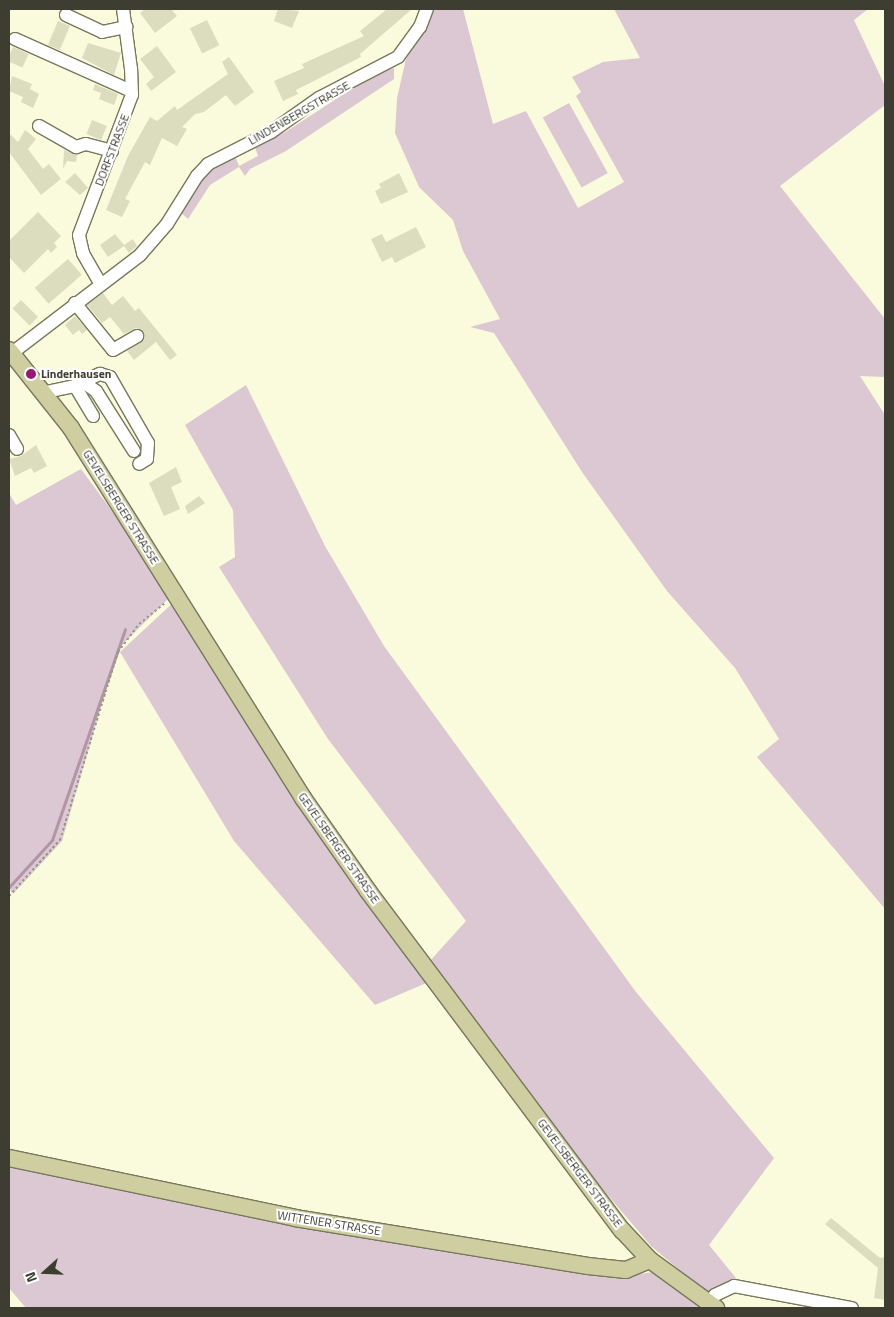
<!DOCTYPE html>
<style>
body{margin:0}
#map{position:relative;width:894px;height:1317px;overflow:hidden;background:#fafbdd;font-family:"Titillium Web",sans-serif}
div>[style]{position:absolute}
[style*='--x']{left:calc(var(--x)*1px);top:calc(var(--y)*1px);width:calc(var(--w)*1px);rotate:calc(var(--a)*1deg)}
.green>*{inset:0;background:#dbc8d3;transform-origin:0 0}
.stream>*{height:3px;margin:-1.5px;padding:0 1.5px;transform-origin:1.5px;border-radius:1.5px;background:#b295a5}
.building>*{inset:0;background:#dbddbe;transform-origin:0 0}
.path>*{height:2px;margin-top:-1px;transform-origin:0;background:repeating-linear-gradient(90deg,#989984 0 2.5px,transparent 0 5px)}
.roads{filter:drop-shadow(1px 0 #77775c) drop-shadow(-1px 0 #77775c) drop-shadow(0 1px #77775c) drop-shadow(0 -1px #77775c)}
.minor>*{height:12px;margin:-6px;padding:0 6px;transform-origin:6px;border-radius:6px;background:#fff}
.major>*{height:16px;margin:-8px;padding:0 8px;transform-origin:8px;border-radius:8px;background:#cecea1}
.dots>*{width:14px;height:14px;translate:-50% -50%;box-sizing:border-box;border:2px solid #fff;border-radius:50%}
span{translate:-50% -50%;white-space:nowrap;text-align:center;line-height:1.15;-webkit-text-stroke:4px #fff;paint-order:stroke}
.street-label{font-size:12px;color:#3d3d31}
.poi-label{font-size:12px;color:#3d3d31;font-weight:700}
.left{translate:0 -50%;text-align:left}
.frame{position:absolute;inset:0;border:10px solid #3d3d31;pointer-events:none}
.north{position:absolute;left:20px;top:1247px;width:50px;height:50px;-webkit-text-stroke:4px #fff;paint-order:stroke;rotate:250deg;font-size:14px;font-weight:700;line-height:20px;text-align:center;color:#3d3d31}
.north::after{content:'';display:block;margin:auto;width:18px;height:22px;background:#3d3d31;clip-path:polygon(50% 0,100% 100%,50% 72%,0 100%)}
</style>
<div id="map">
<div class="green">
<i style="clip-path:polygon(434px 9px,463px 9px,493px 124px,526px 111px,578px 208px,624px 182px,576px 96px,581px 92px,572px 77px,603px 62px,640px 58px,614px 9px,868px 9px,854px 20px,885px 86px,885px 105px,780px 186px,885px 319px,885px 377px,860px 376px,885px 415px,885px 909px,757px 757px,779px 739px,735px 668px,667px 591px,582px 472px,494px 333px,470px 327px,500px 319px,463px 251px,453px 220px,419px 187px,395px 133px,397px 98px,406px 59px)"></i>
<i style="clip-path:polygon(394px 68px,394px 79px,286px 151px,250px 169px,245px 176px,239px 167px,210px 185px,188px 219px,179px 211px,207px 170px,235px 156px,239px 166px,258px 156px,255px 147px,287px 131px,370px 77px)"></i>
<i style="left:569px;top:103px;width:80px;height:30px;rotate:61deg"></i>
<i style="clip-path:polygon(246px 385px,325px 546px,384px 646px,636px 992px,774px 1158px,709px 1245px,736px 1278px,734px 1284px,708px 1294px,651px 1246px,554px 1132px,429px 962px,466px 921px,328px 739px,219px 567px,235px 557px,233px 510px,185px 425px)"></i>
<i style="clip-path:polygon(81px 469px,173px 594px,118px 649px,62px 841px,13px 894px,9px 887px,9px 493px,16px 505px)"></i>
<i style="clip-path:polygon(175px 601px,431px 981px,375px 1005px,234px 841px,120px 652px)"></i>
<i style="clip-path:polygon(9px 1162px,634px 1275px,653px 1272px,701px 1308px,26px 1308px,9px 1288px)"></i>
</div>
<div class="stream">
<i style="--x:9;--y:887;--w:64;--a:-47.5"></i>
<i style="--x:52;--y:840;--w:223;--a:-70.9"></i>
</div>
<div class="building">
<i style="clip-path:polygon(145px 9px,171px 9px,177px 16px,155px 33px,140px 13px)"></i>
<i style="clip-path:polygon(278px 9px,299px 11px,292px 28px,274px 21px)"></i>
<i style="clip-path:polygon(387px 9px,412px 9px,360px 54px,361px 57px,296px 90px,298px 94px,283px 101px,274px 81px,304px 68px,302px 64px,364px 36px,360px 31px)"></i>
<i style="left:207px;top:20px;width:28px;height:19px;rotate:64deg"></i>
<i style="left:58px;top:21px;width:13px;height:26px;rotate:23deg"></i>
<i style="clip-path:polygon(88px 43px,121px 53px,114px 75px,82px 58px)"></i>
<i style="clip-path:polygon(157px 46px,176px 72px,151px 91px,146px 84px,154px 77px,140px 59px)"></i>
<i style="left:13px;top:47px;width:17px;height:15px;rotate:24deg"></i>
<i style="clip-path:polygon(229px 57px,254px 92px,235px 106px,226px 95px,204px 112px,195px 114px,182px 127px,187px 129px,177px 146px,162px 138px,150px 165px,145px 162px,125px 199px,130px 201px,122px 217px,106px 210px,128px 156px,150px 117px,157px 121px,175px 106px,177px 110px,228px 74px,222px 62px)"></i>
<i style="clip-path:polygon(12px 76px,32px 84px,30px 89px,39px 94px,33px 108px,21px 102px,23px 97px,9px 91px)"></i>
<i style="clip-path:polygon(95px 84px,118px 94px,114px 105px,99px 99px,101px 93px,93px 90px)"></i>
<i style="left:92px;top:120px;width:16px;height:15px;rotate:22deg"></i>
<i style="clip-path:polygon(25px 130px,36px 139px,28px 149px,43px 169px,49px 164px,61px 179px,41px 195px,9px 152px,9px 133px,18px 142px)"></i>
<i style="clip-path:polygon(64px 150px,77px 155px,76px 162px,67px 161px,63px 169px)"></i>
<i style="clip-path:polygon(75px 173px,88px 188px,80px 195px,65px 182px)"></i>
<i style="clip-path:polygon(399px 173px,408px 192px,381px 204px,375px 191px,381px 188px,379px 184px)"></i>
<i style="clip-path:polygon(38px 212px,61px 236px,54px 243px,57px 247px,51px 253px,48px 249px,24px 273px,9px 257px,9px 241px)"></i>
<i style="clip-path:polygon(416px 227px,426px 247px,395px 263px,392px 257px,382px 262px,371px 239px,382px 234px,386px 242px)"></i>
<i style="clip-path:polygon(115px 234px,124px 245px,133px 239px,137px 246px,129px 253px,124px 246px,108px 257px,100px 245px)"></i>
<i style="left:68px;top:259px;width:21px;height:44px;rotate:49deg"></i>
<i style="clip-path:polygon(103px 293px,112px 305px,123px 296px,135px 311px,139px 308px,177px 355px,170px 360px,156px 342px,134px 360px,127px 351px,144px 340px,144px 332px,136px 328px,124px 334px,110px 317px,102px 323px,87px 305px)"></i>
<i style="left:21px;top:300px;width:24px;height:12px;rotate:45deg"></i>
<i style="clip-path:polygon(75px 316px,87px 330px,82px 334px,79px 330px,73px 335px,65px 325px)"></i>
<i style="clip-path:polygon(36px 445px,47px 466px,34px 473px,31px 468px,15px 476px,9px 459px,21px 456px)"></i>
<i style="clip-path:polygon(176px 467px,182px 482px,171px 487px,180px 509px,164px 516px,149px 483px)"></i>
<i style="clip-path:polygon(199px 496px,205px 503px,188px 514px,185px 506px)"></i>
<i style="clip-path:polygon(831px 1218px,880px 1258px,885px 1257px,885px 1300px,874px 1298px,878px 1268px,825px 1224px)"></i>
</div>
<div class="path">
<i style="--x:9;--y:896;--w:76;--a:-47.7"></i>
<i style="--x:60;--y:840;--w:197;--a:-72.9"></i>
<i style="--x:118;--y:652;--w:35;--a:-53"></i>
<i style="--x:139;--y:624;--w:35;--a:-39"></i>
</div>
<div class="roads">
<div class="minor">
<i style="--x:66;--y:15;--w:40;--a:25"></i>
<i style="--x:102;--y:32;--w:25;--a:-12"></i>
<i style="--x:15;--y:39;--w:127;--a:24.1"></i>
<i style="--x:39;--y:126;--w:43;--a:29.6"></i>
<i style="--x:76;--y:147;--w:10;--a:-17"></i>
<i style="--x:86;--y:144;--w:27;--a:15"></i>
<i style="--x:100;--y:283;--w:34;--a:-120"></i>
<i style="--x:83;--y:253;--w:18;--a:-103"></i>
<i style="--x:79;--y:235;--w:150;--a:-69.3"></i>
<i style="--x:132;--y:95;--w:26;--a:-92"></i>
<i style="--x:131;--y:69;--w:61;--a:-97.6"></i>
<i style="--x:75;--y:303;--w:60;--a:51"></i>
<i style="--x:113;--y:350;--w:28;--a:-30"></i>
<i style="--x:12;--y:353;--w:161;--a:-37.4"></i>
<i style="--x:140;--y:255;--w:41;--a:-48.9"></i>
<i style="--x:167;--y:224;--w:57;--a:-58"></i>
<i style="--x:197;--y:176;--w:16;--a:-47"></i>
<i style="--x:208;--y:164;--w:71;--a:-26.9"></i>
<i style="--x:271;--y:132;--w:59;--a:-35.3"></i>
<i style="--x:319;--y:98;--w:89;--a:-27.4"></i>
<i style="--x:398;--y:57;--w:37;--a:-54"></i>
<i style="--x:420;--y:27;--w:19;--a:-69"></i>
<i style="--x:83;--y:382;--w:16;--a:35"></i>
<i style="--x:96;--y:391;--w:71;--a:57.7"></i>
<i style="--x:75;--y:386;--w:35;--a:59"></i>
<i style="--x:46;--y:392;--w:30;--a:-12"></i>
<i style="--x:75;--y:386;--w:28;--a:-26"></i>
<i style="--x:100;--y:374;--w:10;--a:17"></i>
<i style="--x:110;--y:377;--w:76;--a:60.1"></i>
<i style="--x:148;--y:443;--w:16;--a:94"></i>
<i style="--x:147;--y:459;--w:9;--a:148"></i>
<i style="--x:9;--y:435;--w:16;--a:60"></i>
<i style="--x:708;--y:1304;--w:11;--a:-52"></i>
<i style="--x:715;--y:1295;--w:21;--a:-25"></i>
<i style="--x:734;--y:1286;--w:120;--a:10.6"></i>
</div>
<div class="major">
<i style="--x:9;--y:350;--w:100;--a:51.5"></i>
<i style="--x:71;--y:428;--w:437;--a:57.9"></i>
<i style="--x:303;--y:798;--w:113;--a:55"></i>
<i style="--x:368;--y:891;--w:424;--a:53.2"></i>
<i style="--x:622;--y:1230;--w:41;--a:47"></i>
<i style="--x:650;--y:1260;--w:82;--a:36"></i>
<i style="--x:9;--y:1158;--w:292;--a:11.8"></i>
<i style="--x:295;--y:1218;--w:297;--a:9.3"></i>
<i style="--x:588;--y:1266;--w:38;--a:6"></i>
<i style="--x:626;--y:1270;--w:26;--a:-23"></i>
</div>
</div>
<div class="dots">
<i style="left:31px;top:374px;background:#961871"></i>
</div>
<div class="street-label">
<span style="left:299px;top:113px;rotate:-30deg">LINDENBERGSTRASSE</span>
<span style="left:112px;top:150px;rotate:-69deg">DORFSTRASSE</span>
<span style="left:121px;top:507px;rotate:58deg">GEVELSBERGER STRASSE</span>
<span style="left:339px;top:848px;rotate:55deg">GEVELSBERGER STRASSE</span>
<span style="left:580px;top:1173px;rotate:53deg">GEVELSBERGER STRASSE</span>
<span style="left:329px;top:1223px;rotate:9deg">WITTENER STRASSE</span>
</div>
<div class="poi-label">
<span class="left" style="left:41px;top:374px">Linderhausen</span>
</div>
<div class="frame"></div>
<div class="north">N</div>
</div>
